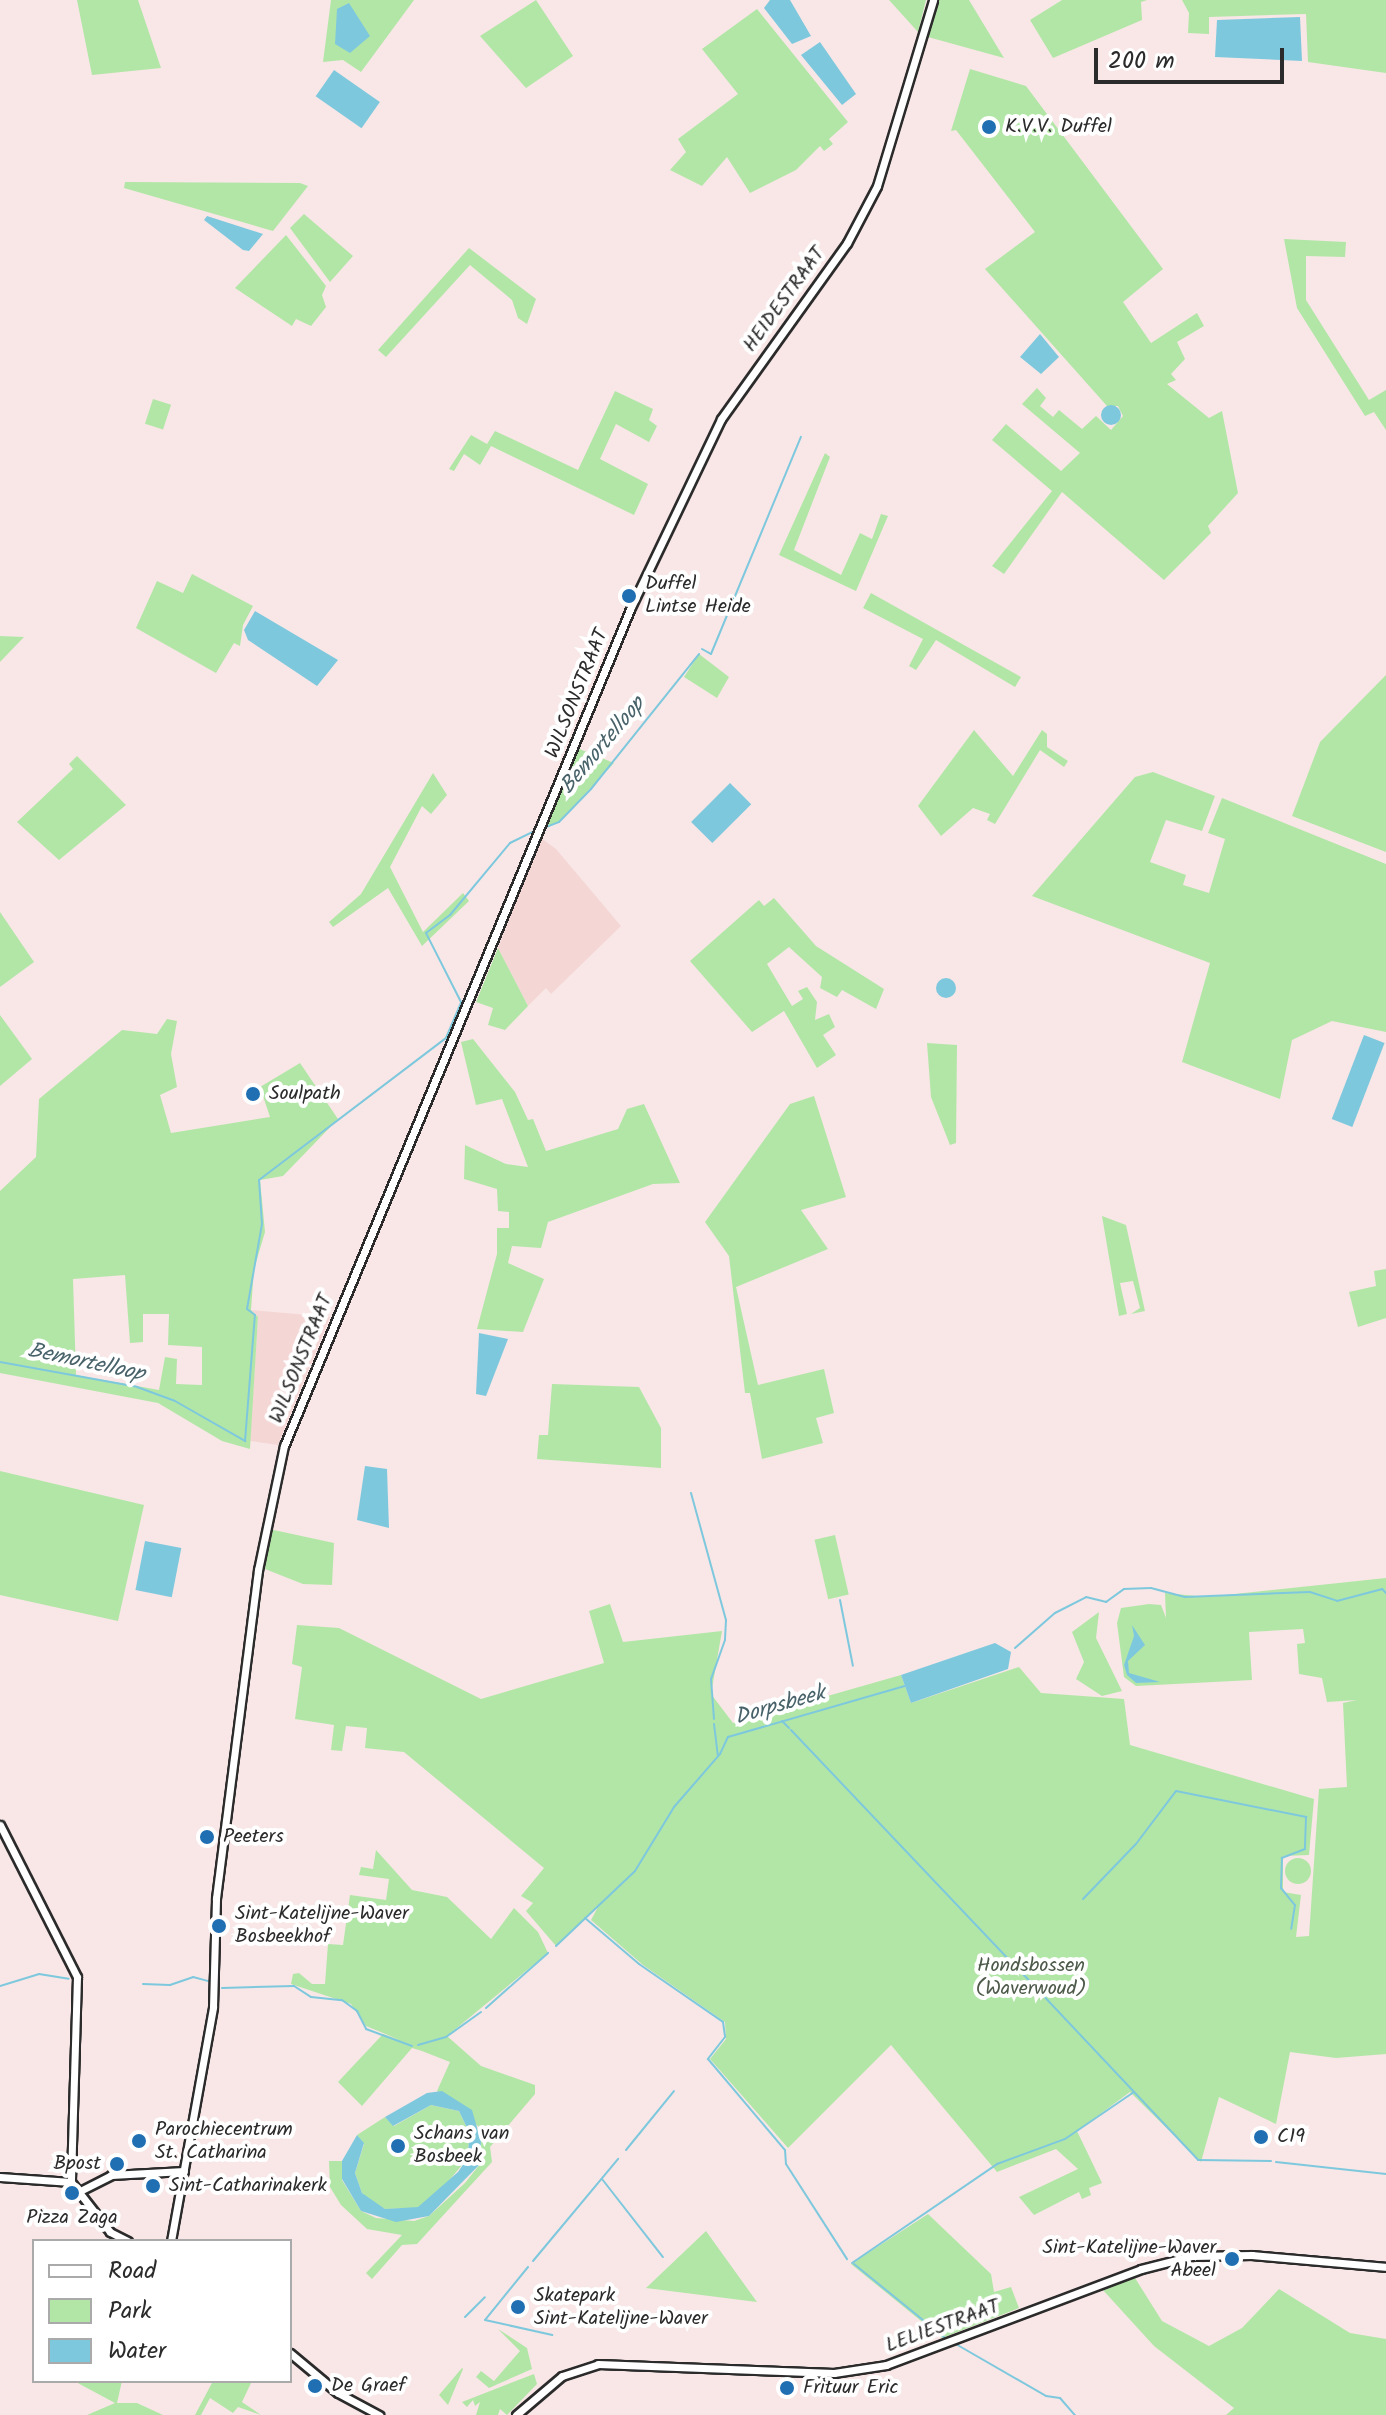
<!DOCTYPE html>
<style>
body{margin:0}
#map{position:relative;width:1386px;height:2415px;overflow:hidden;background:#f8e7e6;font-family:Kalam,sans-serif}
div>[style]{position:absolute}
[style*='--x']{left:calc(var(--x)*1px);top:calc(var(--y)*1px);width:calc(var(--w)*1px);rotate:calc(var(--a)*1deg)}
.built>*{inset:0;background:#f4d6d5}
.green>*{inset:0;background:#b2e6a7;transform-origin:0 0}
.round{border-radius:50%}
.water>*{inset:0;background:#7ec8de;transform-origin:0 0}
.stream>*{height:2px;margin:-1px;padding:0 1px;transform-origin:1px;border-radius:1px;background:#7ec8de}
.roads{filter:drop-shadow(2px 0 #2b2b2b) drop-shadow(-2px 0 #2b2b2b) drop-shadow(0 2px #2b2b2b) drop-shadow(0 -2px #2b2b2b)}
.secondary>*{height:7px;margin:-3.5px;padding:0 3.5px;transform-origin:3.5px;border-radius:3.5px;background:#fff}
.dots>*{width:22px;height:22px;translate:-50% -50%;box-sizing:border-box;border:4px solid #fff;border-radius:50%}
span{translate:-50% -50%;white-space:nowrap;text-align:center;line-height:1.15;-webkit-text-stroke:8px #fff;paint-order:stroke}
.poi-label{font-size:20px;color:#2b2b2b}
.left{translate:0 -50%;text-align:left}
.right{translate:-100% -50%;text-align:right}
.street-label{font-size:20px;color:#2b2b2b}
.park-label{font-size:20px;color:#4d5a4a}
.water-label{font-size:22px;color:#48626a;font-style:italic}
.legend{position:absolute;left:32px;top:2239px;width:260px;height:144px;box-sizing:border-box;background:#fff;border:2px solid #aaa;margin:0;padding:10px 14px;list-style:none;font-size:24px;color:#2b2b2b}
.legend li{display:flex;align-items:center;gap:16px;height:40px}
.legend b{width:40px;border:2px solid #aaa}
.scale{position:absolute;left:1094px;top:48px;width:190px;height:36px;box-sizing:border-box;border:4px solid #2b2b2b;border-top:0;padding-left:10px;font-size:24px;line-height:28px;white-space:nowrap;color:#2b2b2b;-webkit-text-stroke:6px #fff;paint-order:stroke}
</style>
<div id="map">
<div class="built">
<i style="clip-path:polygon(541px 838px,556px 849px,621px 926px,551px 994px,546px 988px,528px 1006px,498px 948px)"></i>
<i style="clip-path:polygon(251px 1310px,330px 1317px,278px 1445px,250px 1441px,258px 1317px)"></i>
</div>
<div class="green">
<i style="clip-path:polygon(77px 0,138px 0,161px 68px,92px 75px)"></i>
<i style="clip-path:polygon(331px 0,414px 0,361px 72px,343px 60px,323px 62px)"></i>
<i style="clip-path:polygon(536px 0,573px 56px,526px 88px,480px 36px)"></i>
<i style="clip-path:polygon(889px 0,926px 0,918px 32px)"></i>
<i style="clip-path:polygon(938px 0,969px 0,1004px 58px,928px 37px)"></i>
<i style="clip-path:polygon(1062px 0,1147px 0,1141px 2px,1142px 20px,1053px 58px,1030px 20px)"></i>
<i style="clip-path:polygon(1182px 0,1386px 0,1386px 73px,1308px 62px,1306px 14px,1209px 17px,1209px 34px,1188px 33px,1189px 13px)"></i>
<i style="clip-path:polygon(757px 9px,848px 122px,829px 139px,833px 144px,824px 151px,820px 146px,796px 170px,750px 193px,727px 157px,702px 186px,670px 170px,686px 152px,678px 139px,738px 94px,702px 49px)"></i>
<i style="clip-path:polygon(970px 69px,1026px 86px,1163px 269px,1123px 302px,1151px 343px,1197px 313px,1204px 326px,1177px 342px,1185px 359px,1171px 374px,1176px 380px,1167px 384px,1209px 418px,1222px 411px,1238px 493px,1208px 526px,1211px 533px,1164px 580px,1062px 492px,1004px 574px,992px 566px,1052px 491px,992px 440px,1006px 424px,1061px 471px,1080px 453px,1022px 404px,1037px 388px,1046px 398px,1040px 406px,1053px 417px,1059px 410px,1082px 429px,1096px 416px,1111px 430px,1123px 416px,1118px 406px,1107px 406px,985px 269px,1035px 232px,956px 130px,951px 131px)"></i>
<i style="clip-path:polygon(125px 182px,300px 183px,308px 186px,273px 231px,124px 188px)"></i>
<i style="clip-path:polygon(304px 214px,353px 256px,330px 282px,290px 228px)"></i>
<i style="clip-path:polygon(286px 235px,326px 286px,322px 295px,326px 307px,311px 326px,296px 319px,292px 326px,235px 288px)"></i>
<i style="clip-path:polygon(1284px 239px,1346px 242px,1345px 257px,1306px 256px,1306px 300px,1369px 400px,1386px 390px,1386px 430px,1374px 412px,1365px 416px,1297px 308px)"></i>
<i style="clip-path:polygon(469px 248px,536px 299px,527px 324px,518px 318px,512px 300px,470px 265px,386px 357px,378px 350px)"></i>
<i style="clip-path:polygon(615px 391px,653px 409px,649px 420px,657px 426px,649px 442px,616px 424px,600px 459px,648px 484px,634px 515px,491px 446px,480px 465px,464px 454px,454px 471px,449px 469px,471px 435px,487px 444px,495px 431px,578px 470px)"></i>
<i style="left:153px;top:399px;width:19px;height:26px;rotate:18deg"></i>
<i style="clip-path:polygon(825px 453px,830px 457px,794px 550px,841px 575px,860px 533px,872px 539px,881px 514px,888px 516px,856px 591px,779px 555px)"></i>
<i style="clip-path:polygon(192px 574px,253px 606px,243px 625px,240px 646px,234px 643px,216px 673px,136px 628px,157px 581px,183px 593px)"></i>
<i style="clip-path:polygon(871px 593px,1021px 677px,1015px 687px,936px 640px,916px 670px,909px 666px,923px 639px,863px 608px)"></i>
<i style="clip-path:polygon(0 636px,24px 637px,0 662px)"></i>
<i style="clip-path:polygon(699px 654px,729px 677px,717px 698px,684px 677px)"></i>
<i style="clip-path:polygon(1386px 675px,1386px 852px,1292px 816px,1320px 742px)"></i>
<i style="clip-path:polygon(974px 730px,1013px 776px,1042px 730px,1047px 734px,1047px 747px,1068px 761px,1064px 767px,1040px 750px,995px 824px,987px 820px,990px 814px,973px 808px,941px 836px,918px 806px)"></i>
<i style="clip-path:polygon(577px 748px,614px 763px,559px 822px,543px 828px)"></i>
<i style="clip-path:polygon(77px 756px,126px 805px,59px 860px,17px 822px,73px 769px,69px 764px)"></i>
<i style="clip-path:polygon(1153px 772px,1215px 796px,1202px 831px,1166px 820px,1150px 862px,1186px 875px,1183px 885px,1209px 893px,1225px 839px,1208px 833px,1222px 798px,1386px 864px,1386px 1032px,1332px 1021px,1292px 1040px,1280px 1099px,1182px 1062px,1210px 963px,1032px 896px,1135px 777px)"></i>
<i style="clip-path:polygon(433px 773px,447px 795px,431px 814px,422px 806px,390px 867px,423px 932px,463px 893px,469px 901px,422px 946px,388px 888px,333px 927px,329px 922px,361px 894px)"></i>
<i style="clip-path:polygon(774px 898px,816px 946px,884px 989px,876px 1009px,842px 990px,837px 997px,820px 988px,822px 977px,789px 947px,767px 964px,792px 1006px,803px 999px,798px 991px,807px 987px,817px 1002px,815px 1020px,829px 1014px,835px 1027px,823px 1035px,836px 1055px,817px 1068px,784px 1011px,752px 1032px,690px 961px,759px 900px,764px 906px)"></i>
<i style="clip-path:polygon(0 912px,34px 962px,0 987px)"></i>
<i style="clip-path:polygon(498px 948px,528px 1006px,505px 1030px,488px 1025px,493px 1008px,476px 1002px)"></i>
<i style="clip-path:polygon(0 1015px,32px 1059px,0 1086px)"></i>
<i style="clip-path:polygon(evenodd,167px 1019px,177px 1021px,171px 1054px,177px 1087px,160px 1095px,171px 1133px,270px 1117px,260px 1087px,300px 1063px,338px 1119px,283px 1176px,260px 1180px,265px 1232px,254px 1269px,251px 1310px,258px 1317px,250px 1449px,222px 1441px,158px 1403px,0 1373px,0 1191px,36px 1157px,39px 1099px,122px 1030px,157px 1034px,167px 1019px,125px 1275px,130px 1343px,143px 1342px,143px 1314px,169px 1314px,168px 1345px,202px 1347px,202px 1385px,176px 1384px,177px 1359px,165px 1357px,159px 1390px,76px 1375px,73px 1279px,125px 1275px)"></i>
<i style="clip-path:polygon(473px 1039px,515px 1092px,528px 1120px,533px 1119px,546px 1151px,618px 1129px,627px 1109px,644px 1104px,680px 1183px,653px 1184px,548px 1222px,541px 1248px,512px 1246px,508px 1263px,544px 1279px,523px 1332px,477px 1329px,497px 1254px,497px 1228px,509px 1228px,509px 1212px,498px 1211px,497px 1189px,464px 1179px,465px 1145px,506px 1164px,528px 1167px,502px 1099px,476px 1105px,461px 1042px)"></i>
<i style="clip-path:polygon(927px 1043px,957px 1045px,956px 1143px,950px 1145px,931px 1097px)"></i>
<i style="clip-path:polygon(814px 1096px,846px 1197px,801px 1210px,828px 1249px,736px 1287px,758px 1385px,824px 1369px,834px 1413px,816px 1418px,823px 1443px,762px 1459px,750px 1393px,745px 1393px,729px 1256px,705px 1222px,790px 1104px)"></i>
<i style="clip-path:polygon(1102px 1216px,1126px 1225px,1145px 1311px,1131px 1314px,1140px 1308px,1133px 1281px,1120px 1283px,1127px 1314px,1119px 1316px)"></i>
<i style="clip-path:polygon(1386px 1269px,1386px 1318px,1358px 1327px,1349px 1292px,1376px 1286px,1374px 1271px)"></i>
<i style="clip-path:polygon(552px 1384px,639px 1387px,661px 1428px,661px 1468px,537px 1459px,539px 1435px,548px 1435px)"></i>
<i style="clip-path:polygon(0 1471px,144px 1505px,118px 1621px,0 1595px)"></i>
<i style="clip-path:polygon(269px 1529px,334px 1543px,332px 1585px,303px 1584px,265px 1569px)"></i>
<i style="left:835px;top:1535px;width:61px;height:21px;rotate:77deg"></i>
<i style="clip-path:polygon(1386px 1578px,1386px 2054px,1336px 2058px,1290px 2052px,1276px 2124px,1219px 2097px,1201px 2162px,1130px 2092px,1077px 2131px,1102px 2183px,1089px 2188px,1091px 2195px,1082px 2199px,1079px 2192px,1034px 2215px,1019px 2197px,1078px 2169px,1056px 2149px,997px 2172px,891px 2045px,788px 2148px,710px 2059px,726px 2039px,725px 2022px,643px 1965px,591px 1920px,599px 1905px,556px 1946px,526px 1911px,533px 1903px,521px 1896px,544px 1868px,404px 1752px,365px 1748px,367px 1728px,346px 1726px,342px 1751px,331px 1750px,334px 1725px,295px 1719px,302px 1667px,292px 1664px,297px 1625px,339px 1628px,481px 1699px,604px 1663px,589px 1611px,610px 1604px,623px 1642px,722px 1631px,711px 1694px,733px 1723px,901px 1675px,911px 1703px,1019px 1667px,1041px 1693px,1124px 1699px,1130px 1745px,1314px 1799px,1309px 1855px,1283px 1856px,1283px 1892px,1301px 1895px,1296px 1937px,1309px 1936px,1319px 1789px,1347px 1787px,1343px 1703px,1357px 1700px,1327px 1702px,1322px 1678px,1299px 1674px,1297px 1644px,1305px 1643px,1303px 1629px,1249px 1632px,1252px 1680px,1136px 1686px,1124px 1677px,1117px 1623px,1121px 1608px,1149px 1604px,1161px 1605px,1166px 1618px,1165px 1593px,1207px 1597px)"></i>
<i style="clip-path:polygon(1099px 1612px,1096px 1638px,1122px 1691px,1102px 1696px,1076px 1679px,1084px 1662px,1072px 1632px)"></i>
<i style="clip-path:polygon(376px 1850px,412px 1890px,447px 1897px,491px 1939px,514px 1908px,538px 1932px,548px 1953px,447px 2036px,481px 2066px,535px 2085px,535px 2094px,490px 2147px,492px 2162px,417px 2244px,402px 2245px,372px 2279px,366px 2273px,402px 2235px,367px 2229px,341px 2205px,330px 2187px,329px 2161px,342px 2161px,342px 2180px,361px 2211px,376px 2218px,414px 2221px,429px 2216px,465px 2183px,480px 2164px,481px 2141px,479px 2127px,437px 2091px,450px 2062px,422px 2051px,412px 2048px,362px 2106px,338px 2082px,383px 2034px,400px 2040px,366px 2026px,351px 2004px,291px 1984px,293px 1974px,299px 1973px,312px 1984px,325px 1984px,328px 1944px,343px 1945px,350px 1895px,386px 1900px,389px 1879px,359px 1875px,361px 1867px,373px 1869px)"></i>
<i class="round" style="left:1285px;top:1858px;width:26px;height:26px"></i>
<i style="clip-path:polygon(431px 2105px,459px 2111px,470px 2134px,467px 2159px,432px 2201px,418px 2208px,385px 2209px,374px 2204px,362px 2193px,355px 2173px,364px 2144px,357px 2135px,385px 2117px,394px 2126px)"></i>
<i style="clip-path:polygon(928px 2214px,991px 2274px,994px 2292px,1011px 2287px,1019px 2308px,942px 2338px,851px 2264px)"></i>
<i style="clip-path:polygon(706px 2231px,757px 2302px,646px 2288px)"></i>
<i style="clip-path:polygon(1135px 2278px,1162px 2321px,1209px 2346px,1242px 2328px,1279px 2289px,1350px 2333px,1386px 2339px,1386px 2415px,1226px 2415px,1234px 2408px,1154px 2346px,1102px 2289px)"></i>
<i style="clip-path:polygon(498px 2329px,527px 2348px,532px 2369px,489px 2388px,476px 2377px,481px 2371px,494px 2381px,520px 2351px)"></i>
<i style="clip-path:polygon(462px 2368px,463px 2369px,448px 2405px,439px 2395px)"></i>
<i style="clip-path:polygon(534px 2374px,537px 2384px,507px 2415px,500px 2409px,498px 2415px,476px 2415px,480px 2402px,475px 2406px,473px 2400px,467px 2407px,462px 2402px)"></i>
<i style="clip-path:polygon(74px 2381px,122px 2381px,117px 2403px,137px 2403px,163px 2415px,87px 2415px,115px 2403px)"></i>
<i style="clip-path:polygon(213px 2381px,251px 2383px,242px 2402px,261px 2415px,238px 2407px,233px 2413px,210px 2398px,201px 2415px,195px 2415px)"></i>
</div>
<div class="water">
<i style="clip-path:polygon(770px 0,790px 0,811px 36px,792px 44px,764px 8px)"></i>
<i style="clip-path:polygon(349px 3px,370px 36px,350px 53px,335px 44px,337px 9px)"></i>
<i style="clip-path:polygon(1300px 17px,1302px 61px,1215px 57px,1217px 20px)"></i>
<i style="clip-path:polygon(820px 42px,856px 94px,842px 105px,801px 55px)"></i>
<i style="left:334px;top:70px;width:56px;height:32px;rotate:35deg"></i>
<i style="clip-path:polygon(207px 216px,263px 234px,249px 251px,243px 250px,204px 220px)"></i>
<i style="clip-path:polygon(1040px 334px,1059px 357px,1041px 374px,1020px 357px)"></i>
<i class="round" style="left:1101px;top:405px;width:20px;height:20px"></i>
<i style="clip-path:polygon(255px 611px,338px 660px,317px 686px,248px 640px,244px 630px)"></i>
<i style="left:730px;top:783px;width:30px;height:55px;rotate:45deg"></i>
<i class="round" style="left:936px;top:978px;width:20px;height:20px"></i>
<i style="left:1364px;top:1035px;width:22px;height:90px;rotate:21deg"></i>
<i style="clip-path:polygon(479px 1333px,508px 1339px,486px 1396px,476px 1394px)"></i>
<i style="clip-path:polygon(365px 1466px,387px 1469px,389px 1528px,357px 1520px)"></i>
<i style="left:145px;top:1541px;width:37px;height:50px;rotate:11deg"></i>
<i style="clip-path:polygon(1132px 1625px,1145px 1645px,1128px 1661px,1129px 1673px,1160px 1682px,1136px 1683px,1127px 1675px,1124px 1665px,1134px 1636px)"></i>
<i style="clip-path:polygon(995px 1643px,1011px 1652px,1008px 1669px,911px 1703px,901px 1675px)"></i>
<i style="clip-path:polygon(442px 2091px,472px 2110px,481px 2141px,480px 2164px,429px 2216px,396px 2222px,361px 2211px,342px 2179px,342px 2161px,357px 2135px,364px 2143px,355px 2173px,362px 2193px,385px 2209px,418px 2207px,458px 2172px,467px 2159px,470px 2134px,459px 2111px,431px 2105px,393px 2126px,385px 2117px,427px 2093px)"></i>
</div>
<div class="stream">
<i style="--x:702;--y:649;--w:10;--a:29"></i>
<i style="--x:711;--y:654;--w:235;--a:-67.5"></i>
<i style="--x:541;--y:829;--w:19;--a:-21"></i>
<i style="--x:559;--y:822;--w:46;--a:-45.9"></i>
<i style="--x:591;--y:789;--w:173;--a:-51.3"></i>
<i style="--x:0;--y:1362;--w:139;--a:10.3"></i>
<i style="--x:137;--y:1387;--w:40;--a:20.2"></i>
<i style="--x:175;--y:1401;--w:81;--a:29.7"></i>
<i style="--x:245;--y:1441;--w:126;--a:-85.5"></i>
<i style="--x:255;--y:1315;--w:10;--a:-143"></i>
<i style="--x:247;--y:1309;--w:86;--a:-80"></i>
<i style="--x:262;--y:1224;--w:44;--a:-93.9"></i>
<i style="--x:259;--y:1180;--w:235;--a:-37.2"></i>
<i style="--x:446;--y:1038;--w:39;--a:-67"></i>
<i style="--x:461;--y:1002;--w:77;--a:-116.9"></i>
<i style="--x:426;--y:933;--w:30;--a:-37"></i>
<i style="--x:450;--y:915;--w:94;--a:-50.2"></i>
<i style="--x:510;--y:843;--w:28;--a:-26"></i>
<i style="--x:691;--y:1493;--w:132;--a:74.6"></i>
<i style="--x:726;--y:1620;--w:20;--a:93"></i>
<i style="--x:725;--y:1640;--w:41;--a:109.7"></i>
<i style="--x:711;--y:1679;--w:40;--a:85.7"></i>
<i style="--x:840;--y:1600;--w:67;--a:78.9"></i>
<i style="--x:1015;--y:1648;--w:53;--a:-41.2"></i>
<i style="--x:1055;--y:1613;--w:35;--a:-27"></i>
<i style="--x:1086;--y:1597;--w:21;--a:14"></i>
<i style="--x:1106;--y:1602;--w:22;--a:-36"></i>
<i style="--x:1124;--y:1589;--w:27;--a:-2"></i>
<i style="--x:1151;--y:1588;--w:35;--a:15"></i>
<i style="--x:1185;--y:1597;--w:125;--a:-2.3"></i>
<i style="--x:1310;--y:1592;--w:28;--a:18"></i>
<i style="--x:1337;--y:1601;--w:47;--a:-14.9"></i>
<i style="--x:1382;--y:1589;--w:6;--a:45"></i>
<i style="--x:782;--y:1721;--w:10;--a:45"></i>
<i style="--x:714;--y:1724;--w:31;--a:83"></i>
<i style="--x:791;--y:1730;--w:331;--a:46.5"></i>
<i style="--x:1083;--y:1899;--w:76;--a:-46.1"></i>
<i style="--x:1136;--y:1844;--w:66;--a:-53"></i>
<i style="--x:1176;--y:1791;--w:133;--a:11.3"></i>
<i style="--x:1306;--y:1817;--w:32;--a:92"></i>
<i style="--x:1305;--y:1849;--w:25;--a:159"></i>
<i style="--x:1282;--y:1858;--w:30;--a:92"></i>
<i style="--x:1281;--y:1888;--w:22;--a:51"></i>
<i style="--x:1295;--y:1905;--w:24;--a:99"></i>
<i style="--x:585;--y:1918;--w:71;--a:40.4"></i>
<i style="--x:639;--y:1964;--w:102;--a:34.6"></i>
<i style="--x:723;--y:2022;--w:15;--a:82"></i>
<i style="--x:725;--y:2037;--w:28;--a:128"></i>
<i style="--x:708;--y:2059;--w:119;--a:49.8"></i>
<i style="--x:785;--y:2150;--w:14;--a:86"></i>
<i style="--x:786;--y:2164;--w:113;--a:57.3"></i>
<i style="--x:556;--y:1946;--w:109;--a:-43.5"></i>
<i style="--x:635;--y:1871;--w:75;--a:-58.6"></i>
<i style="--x:674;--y:1807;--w:70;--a:-49"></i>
<i style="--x:720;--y:1754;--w:19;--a:-65"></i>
<i style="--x:728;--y:1737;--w:184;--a:-16.1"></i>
<i style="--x:1022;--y:1973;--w:257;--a:46.7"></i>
<i style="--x:1198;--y:2160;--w:73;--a:0.8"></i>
<i style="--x:143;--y:1984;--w:27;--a:2"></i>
<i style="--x:170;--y:1985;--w:24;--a:-19"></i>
<i style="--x:193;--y:1977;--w:16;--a:15"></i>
<i style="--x:0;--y:1986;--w:41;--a:-17.1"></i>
<i style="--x:39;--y:1974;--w:30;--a:9"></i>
<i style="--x:222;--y:1988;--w:72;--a:-1.6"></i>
<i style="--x:294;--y:1986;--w:20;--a:33"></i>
<i style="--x:311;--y:1997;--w:31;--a:6"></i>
<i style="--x:342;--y:2000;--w:19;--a:36"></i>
<i style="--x:357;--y:2011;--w:20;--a:63"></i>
<i style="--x:366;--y:2029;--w:49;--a:20.3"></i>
<i style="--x:486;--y:2008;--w:83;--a:-41.6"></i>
<i style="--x:418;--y:2045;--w:29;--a:-16"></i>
<i style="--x:446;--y:2037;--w:43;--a:-35.5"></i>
<i style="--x:626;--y:2150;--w:76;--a:-50.9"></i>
<i style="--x:1276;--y:2162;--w:111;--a:6.2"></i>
<i style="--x:602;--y:2179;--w:99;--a:52"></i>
<i style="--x:533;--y:2261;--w:133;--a:-50.2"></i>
<i style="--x:852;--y:2263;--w:176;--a:-34.3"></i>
<i style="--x:997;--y:2164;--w:72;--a:-20.2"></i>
<i style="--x:1065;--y:2139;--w:83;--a:-34.3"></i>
<i style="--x:854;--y:2264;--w:117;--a:39.1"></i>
<i style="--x:528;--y:2267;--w:68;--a:129.1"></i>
<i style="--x:485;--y:2320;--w:69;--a:12.6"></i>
<i style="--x:465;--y:2317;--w:28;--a:-45"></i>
<i style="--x:954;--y:2343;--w:106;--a:29.9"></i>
<i style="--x:1046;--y:2396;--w:14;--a:8"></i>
<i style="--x:1060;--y:2398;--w:23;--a:49"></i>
</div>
<div class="roads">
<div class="secondary">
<i style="--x:0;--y:1825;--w:170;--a:63.1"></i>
<i style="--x:77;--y:1977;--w:205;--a:91.7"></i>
<i style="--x:0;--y:2177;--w:71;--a:4"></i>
<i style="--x:71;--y:2182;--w:63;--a:52"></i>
<i style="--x:110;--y:2232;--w:20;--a:27"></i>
<i style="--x:82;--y:2190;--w:33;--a:-27"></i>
<i style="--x:111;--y:2175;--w:73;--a:-3.1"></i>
<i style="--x:171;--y:2241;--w:238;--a:-79.8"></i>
<i style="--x:213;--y:2007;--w:109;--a:-88.4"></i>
<i style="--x:216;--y:1898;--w:331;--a:-82.7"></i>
<i style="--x:258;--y:1570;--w:127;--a:-78.2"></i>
<i style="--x:284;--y:1446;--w:908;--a:-67.53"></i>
<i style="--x:631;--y:607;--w:208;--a:-64.4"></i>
<i style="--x:721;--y:419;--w:216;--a:-54.4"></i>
<i style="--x:847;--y:243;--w:64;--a:-62.2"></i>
<i style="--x:877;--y:186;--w:194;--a:-73.2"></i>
<i style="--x:290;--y:2353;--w:62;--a:39.8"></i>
<i style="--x:338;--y:2393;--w:47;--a:28.2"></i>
<i style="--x:516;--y:2415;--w:60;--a:-40.3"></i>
<i style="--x:562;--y:2376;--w:38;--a:-18"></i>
<i style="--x:598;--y:2364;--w:236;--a:2.2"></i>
<i style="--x:834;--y:2373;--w:53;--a:-8.7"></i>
<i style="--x:886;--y:2365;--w:272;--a:-20.6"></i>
<i style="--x:1141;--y:2269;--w:53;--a:-14.3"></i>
<i style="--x:1192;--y:2256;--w:60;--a:-1"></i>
<i style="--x:1252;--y:2255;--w:135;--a:5.1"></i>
</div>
</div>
<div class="dots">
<i style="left:989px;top:127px;background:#1f6fb2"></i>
<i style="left:629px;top:596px;background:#1f6fb2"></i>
<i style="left:253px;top:1094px;background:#1f6fb2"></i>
<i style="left:207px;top:1837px;background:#1f6fb2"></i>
<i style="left:219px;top:1926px;background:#1f6fb2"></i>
<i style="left:1261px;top:2137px;background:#1f6fb2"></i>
<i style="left:139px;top:2141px;background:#1f6fb2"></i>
<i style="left:398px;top:2146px;background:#1f6fb2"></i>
<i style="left:117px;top:2164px;background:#1f6fb2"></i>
<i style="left:153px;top:2186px;background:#1f6fb2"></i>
<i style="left:72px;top:2193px;background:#1f6fb2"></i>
<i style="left:1232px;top:2259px;background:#1f6fb2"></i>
<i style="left:518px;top:2307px;background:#1f6fb2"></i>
<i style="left:315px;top:2386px;background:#1f6fb2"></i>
<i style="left:787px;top:2388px;background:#1f6fb2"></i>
</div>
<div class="poi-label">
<span class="left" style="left:1005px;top:127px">K.V.V. Duffel</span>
<span class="left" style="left:645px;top:596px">Duffel<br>Lintse Heide</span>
<span class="left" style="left:269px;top:1094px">Soulpath</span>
<span class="left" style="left:223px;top:1837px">Peeters</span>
<span class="left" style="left:235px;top:1926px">Sint-Katelijne-Waver<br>Bosbeekhof</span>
<span class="left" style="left:155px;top:2142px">Parochiecentrum<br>St. Catharina</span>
<span class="left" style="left:414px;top:2146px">Schans van<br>Bosbeek</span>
<span class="left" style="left:1277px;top:2137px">C19</span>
<span class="right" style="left:101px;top:2164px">Bpost</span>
<span class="left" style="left:169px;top:2186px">Sint-Catharinakerk</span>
<span style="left:72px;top:2218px">Pizza Zaga</span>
<span class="right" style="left:1216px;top:2260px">Sint-Katelijne-Waver<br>Abeel</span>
<span class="left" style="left:534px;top:2308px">Skatepark<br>Sint-Katelijne-Waver</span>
<span class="left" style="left:331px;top:2386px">De Graef</span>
<span class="left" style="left:803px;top:2388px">Frituur Eric</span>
</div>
<div class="street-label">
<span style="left:785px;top:300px;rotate:-54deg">HEIDESTRAAT</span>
<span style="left:578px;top:694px;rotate:-68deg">WILSONSTRAAT</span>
<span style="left:302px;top:1359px;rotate:-68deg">WILSONSTRAAT</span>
<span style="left:943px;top:2327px;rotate:-20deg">LELIESTRAAT</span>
</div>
<div class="park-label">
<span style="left:1031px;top:1978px">Hondsbossen<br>(Waverwoud)</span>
</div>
<div class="water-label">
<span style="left:603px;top:746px;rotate:-50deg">Bemortelloop</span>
<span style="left:86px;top:1363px;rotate:12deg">Bemortelloop</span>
<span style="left:780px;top:1706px;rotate:-16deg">Dorpsbeek</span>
</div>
<ul class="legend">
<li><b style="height:10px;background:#fff"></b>Road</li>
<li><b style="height:22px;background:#b2e6a7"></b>Park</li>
<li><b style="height:22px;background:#7ec8de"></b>Water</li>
</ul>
<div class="scale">200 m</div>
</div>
